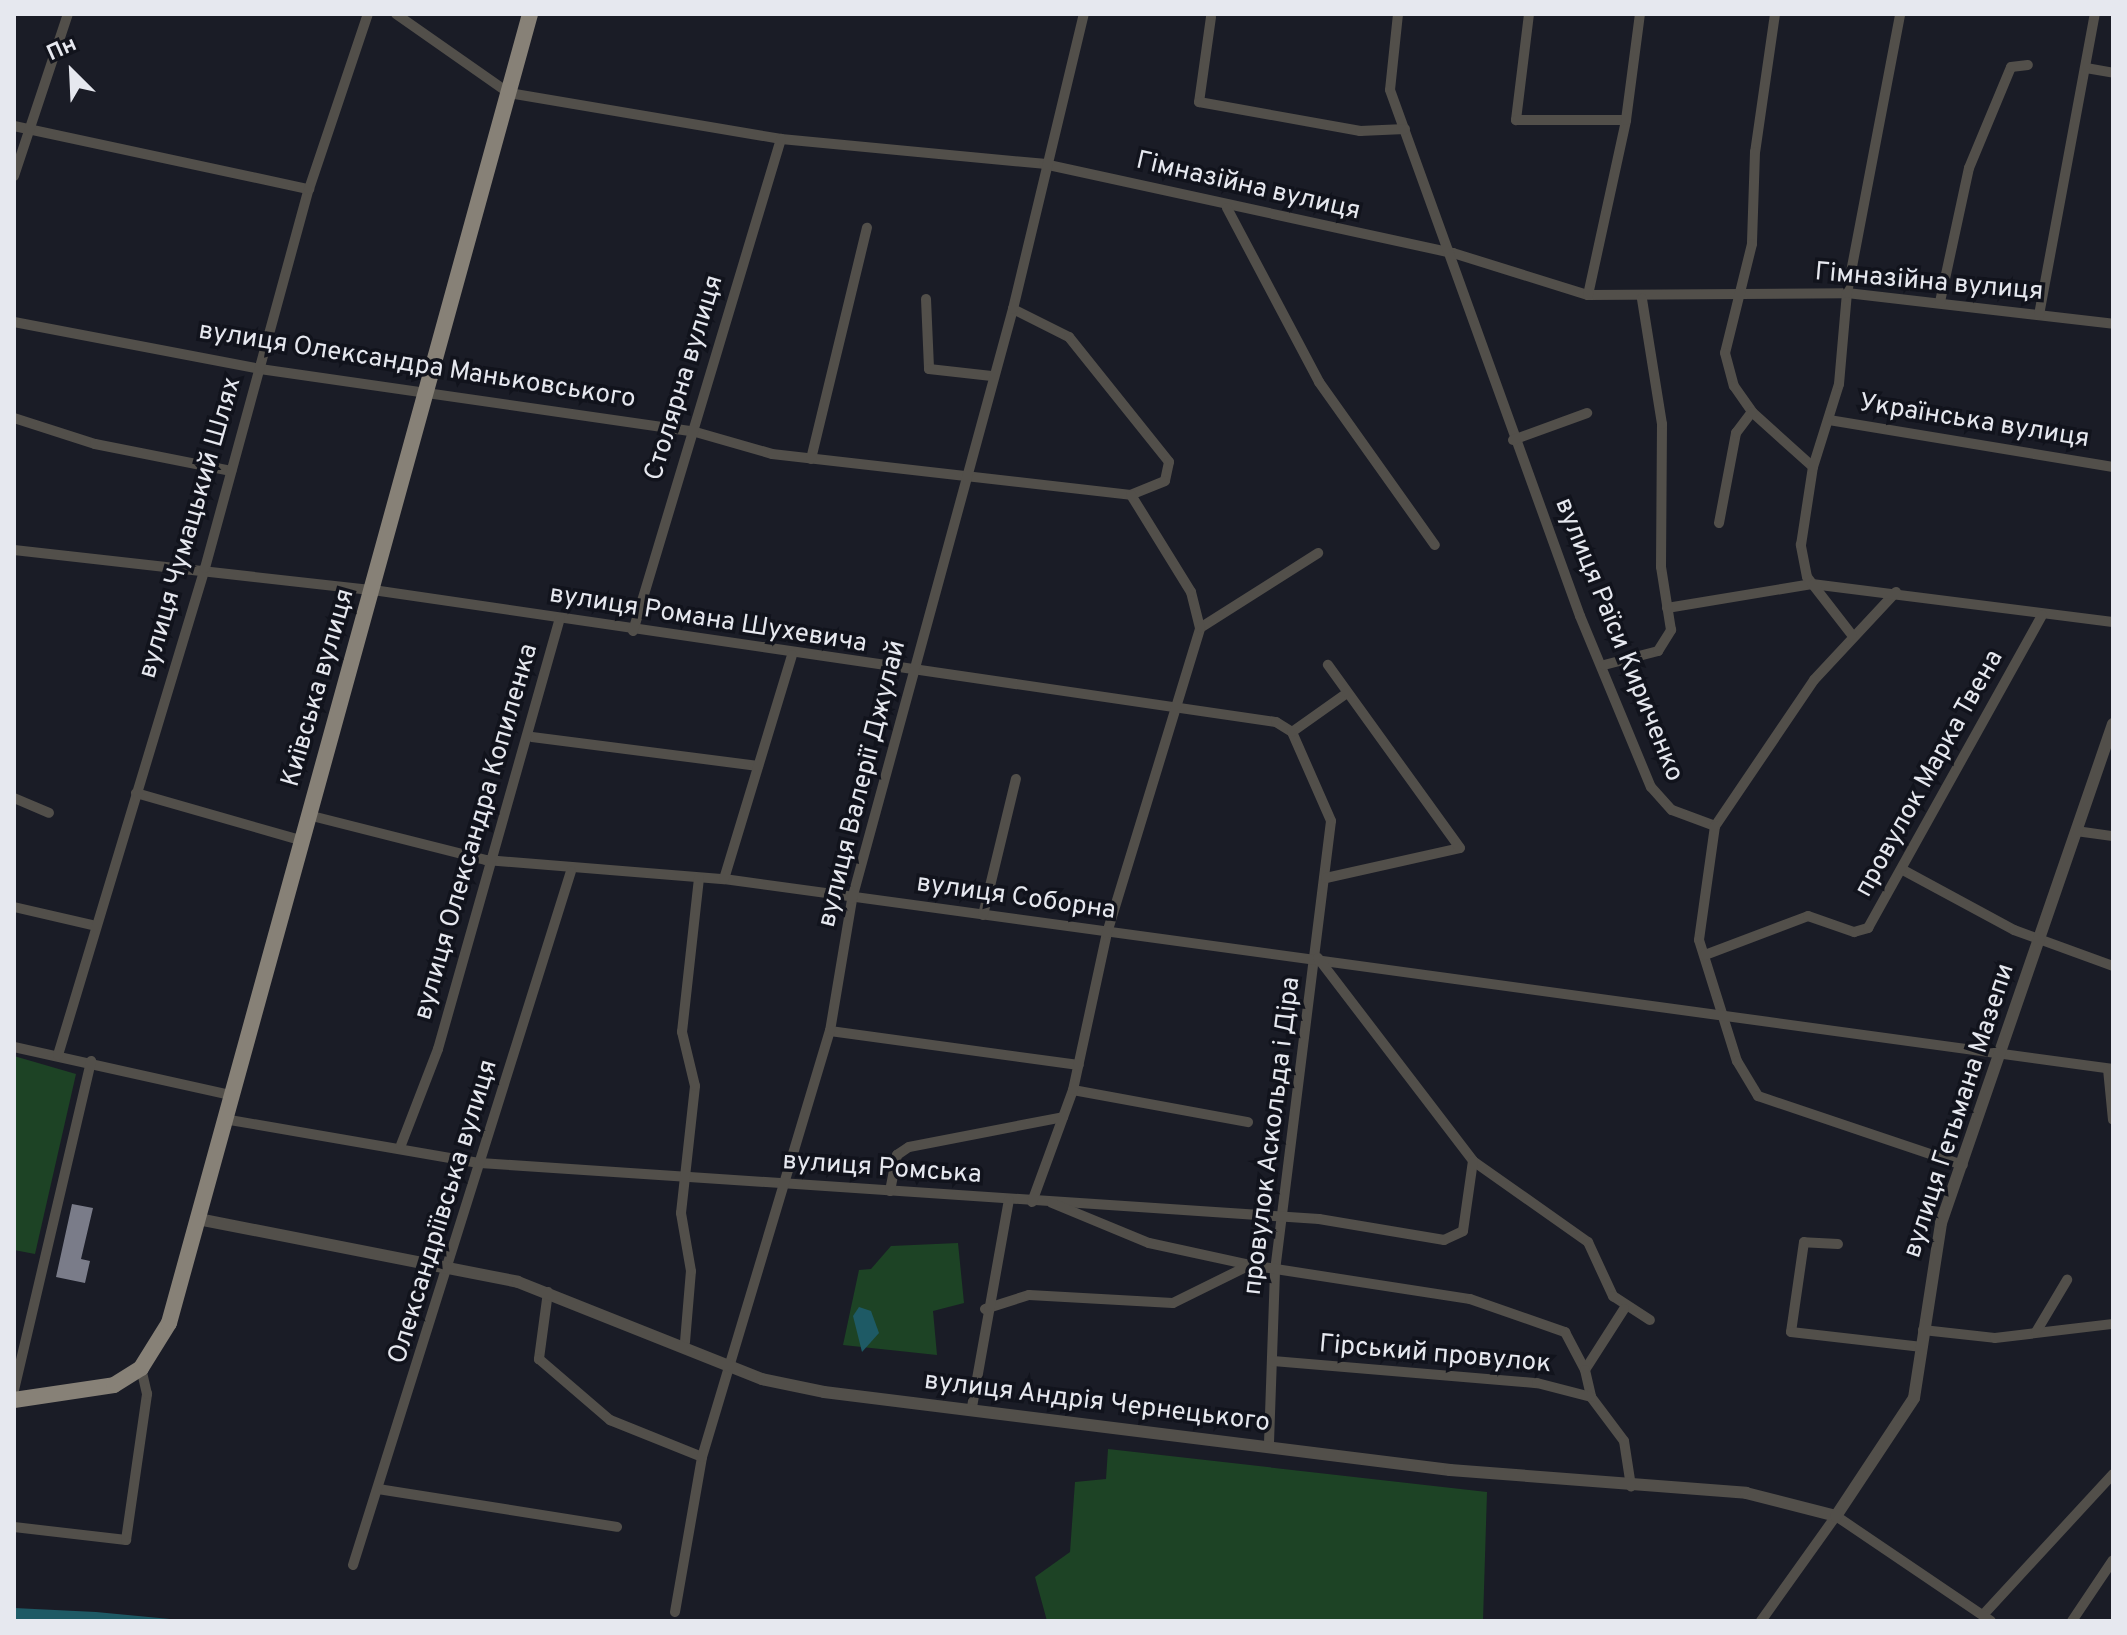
<!DOCTYPE html>
<meta charset="utf-8">
<style>
body{margin:0}
#map{position:relative;width:2127px;height:1635px;overflow:hidden;background:#1a1c26;font-family:Overpass,sans-serif}
div>[style]{position:absolute}
[style*='--x']{left:calc(var(--x)*1px);top:calc(var(--y)*1px);width:calc(var(--w)*1px);rotate:calc(var(--a)*1deg)}
.green>*{inset:0;background:#1d4325}
.water>*{inset:0;background:#1e5a65}
.building>*{inset:0;background:#7a7c89}
.minor>*{height:10px;margin:-5px;padding:0 5px;transform-origin:5px;border-radius:5px;background:#524f4a}
.tertiary>*{height:12px;margin:-6px;padding:0 6px;transform-origin:6px;border-radius:6px;background:#524f4a}
.primary>*{height:16px;margin:-8px;padding:0 8px;transform-origin:8px;border-radius:8px;background:#878177}
span{translate:-50% -50%;white-space:nowrap;text-align:center;line-height:1.15;-webkit-text-stroke:7px #11131c;paint-order:stroke}
.street-label{font-size:26px;color:#e6e8ef}
.frame{position:absolute;inset:0;border:16px solid #e6e8ef;pointer-events:none}
.north{position:absolute;left:32px;top:32px;width:80px;height:80px;-webkit-text-stroke:6px #11131c;paint-order:stroke;rotate:336deg;font-size:22px;font-weight:700;line-height:32px;text-align:center;color:#e6e8ef}
.north::after{content:'';display:block;margin:auto;width:28px;height:36px;background:#e6e8ef;clip-path:polygon(50% 0,100% 100%,50% 72%,0 100%)}
</style>
<div id="map">
<div class="green">
<i style="clip-path:polygon(14px 1056px,76px 1074px,35px 1254px,14px 1250px)"></i>
<i style="clip-path:polygon(958px 1243px,964px 1303px,933px 1311px,937px 1355px,843px 1345px,859px 1270px,871px 1269px,891px 1246px)"></i>
<i style="clip-path:polygon(1108px 1449px,1487px 1492px,1483px 1621px,1047px 1621px,1035px 1577px,1070px 1552px,1075px 1482px,1106px 1479px)"></i>
</div>
<div class="water">
<i style="clip-path:polygon(859px 1307px,871px 1311px,879px 1333px,862px 1352px,853px 1316px)"></i>
<i style="clip-path:polygon(14px 1608px,96px 1612px,191px 1621px,14px 1621px)"></i>
</div>
<div class="building">
<i style="clip-path:polygon(72px 1204px,93px 1208px,81px 1259px,90px 1261px,85px 1283px,56px 1277px)"></i>
</div>
<div class="minor">
<i style="--x:396;--y:14;--w:138;--a:35"></i>
<i style="--x:509;--y:93;--w:276;--a:9.6"></i>
<i style="--x:781;--y:139;--w:264;--a:5.4"></i>
<i style="--x:1044;--y:164;--w:419;--a:12.3"></i>
<i style="--x:1453;--y:253;--w:141;--a:17.3"></i>
<i style="--x:1588;--y:295;--w:259;--a:-0.4"></i>
<i style="--x:1847;--y:293;--w:268;--a:6.6"></i>
<i style="--x:1398;--y:14;--w:76;--a:96"></i>
<i style="--x:1390;--y:90;--w:559;--a:70.14"></i>
<i style="--x:1580;--y:616;--w:185;--a:67.5"></i>
<i style="--x:1651;--y:787;--w:31;--a:48"></i>
<i style="--x:1672;--y:810;--w:46;--a:20.4"></i>
<i style="--x:1529;--y:14;--w:107;--a:97"></i>
<i style="--x:1516;--y:120;--w:110;--a:0"></i>
<i style="--x:1775;--y:14;--w:139;--a:98.2"></i>
<i style="--x:1755;--y:152;--w:92;--a:91.9"></i>
<i style="--x:1752;--y:244;--w:112;--a:103.9"></i>
<i style="--x:1725;--y:353;--w:34;--a:75"></i>
<i style="--x:1734;--y:386;--w:32;--a:55"></i>
<i style="--x:1752;--y:412;--w:82;--a:42"></i>
<i style="--x:1211;--y:17;--w:86;--a:98"></i>
<i style="--x:1199;--y:102;--w:164;--a:10.2"></i>
<i style="--x:1360;--y:131;--w:45;--a:-2.5"></i>
<i style="--x:2086;--y:68;--w:27;--a:10"></i>
<i style="--x:14;--y:126;--w:302;--a:12.1"></i>
<i style="--x:14;--y:176;--w:171;--a:-71.6"></i>
<i style="--x:1227;--y:208;--w:197;--a:62.1"></i>
<i style="--x:1319;--y:382;--w:200;--a:54.6"></i>
<i style="--x:1588;--y:295;--w:179;--a:-77.7"></i>
<i style="--x:1626;--y:120;--w:107;--a:-82.5"></i>
<i style="--x:926;--y:299;--w:70;--a:87.5"></i>
<i style="--x:929;--y:369;--w:63;--a:6.3"></i>
<i style="--x:1940;--y:302;--w:137;--a:-77.8"></i>
<i style="--x:1969;--y:168;--w:109;--a:-67.4"></i>
<i style="--x:2011;--y:67;--w:17;--a:-7"></i>
<i style="--x:1013;--y:309;--w:63;--a:26.6"></i>
<i style="--x:1069;--y:337;--w:160;--a:51.3"></i>
<i style="--x:1169;--y:462;--w:19;--a:102"></i>
<i style="--x:1165;--y:481;--w:37;--a:158"></i>
<i style="--x:2039;--y:315;--w:306;--a:-79.5"></i>
<i style="--x:14;--y:322;--w:250;--a:10.8"></i>
<i style="--x:260;--y:369;--w:436;--a:8.2"></i>
<i style="--x:692;--y:431;--w:83;--a:16"></i>
<i style="--x:772;--y:454;--w:361;--a:6.5"></i>
<i style="--x:14;--y:418;--w:85;--a:17.8"></i>
<i style="--x:95;--y:444;--w:139;--a:11.2"></i>
<i style="--x:1829;--y:420;--w:288;--a:9.4"></i>
<i style="--x:1513;--y:440;--w:79;--a:-20"></i>
<i style="--x:811;--y:459;--w:238;--a:-76.4"></i>
<i style="--x:1719;--y:523;--w:92;--a:-79.3"></i>
<i style="--x:1736;--y:433;--w:26;--a:-53"></i>
<i style="--x:14;--y:550;--w:361;--a:6.4"></i>
<i style="--x:373;--y:590;--w:913;--a:8.32"></i>
<i style="--x:1276;--y:722;--w:19;--a:32"></i>
<i style="--x:1292;--y:732;--w:97;--a:66.3"></i>
<i style="--x:1331;--y:821;--w:453;--a:97.1"></i>
<i style="--x:1275;--y:1271;--w:176;--a:92"></i>
<i style="--x:1896;--y:592;--w:120;--a:133"></i>
<i style="--x:1814;--y:680;--w:176;--a:124.1"></i>
<i style="--x:1715;--y:826;--w:115;--a:98"></i>
<i style="--x:1699;--y:940;--w:127;--a:72.6"></i>
<i style="--x:1737;--y:1061;--w:41;--a:59"></i>
<i style="--x:1758;--y:1096;--w:216;--a:18.6"></i>
<i style="--x:1667;--y:608;--w:147;--a:-9.4"></i>
<i style="--x:1812;--y:584;--w:303;--a:7.2"></i>
<i style="--x:1200;--y:628;--w:140;--a:-32.4"></i>
<i style="--x:633;--y:631;--w:514;--a:-73.26"></i>
<i style="--x:1852;--y:635;--w:73;--a:-127.8"></i>
<i style="--x:1807;--y:577;--w:33;--a:-101"></i>
<i style="--x:1801;--y:545;--w:79;--a:-81.3"></i>
<i style="--x:1813;--y:467;--w:87;--a:-72.6"></i>
<i style="--x:1839;--y:384;--w:91;--a:-85"></i>
<i style="--x:1847;--y:293;--w:284;--a:-79.2"></i>
<i style="--x:1604;--y:665;--w:56;--a:-14.5"></i>
<i style="--x:1658;--y:651;--w:25;--a:-58"></i>
<i style="--x:1671;--y:630;--w:64;--a:-99"></i>
<i style="--x:1661;--y:567;--w:143;--a:-89.6"></i>
<i style="--x:1662;--y:424;--w:127;--a:-99.1"></i>
<i style="--x:1292;--y:732;--w:67;--a:-35.3"></i>
<i style="--x:532;--y:737;--w:228;--a:7.3"></i>
<i style="--x:136;--y:793;--w:171;--a:16"></i>
<i style="--x:14;--y:798;--w:38;--a:23"></i>
<i style="--x:308;--y:815;--w:184;--a:14.2"></i>
<i style="--x:486;--y:860;--w:239;--a:4.6"></i>
<i style="--x:724;--y:879;--w:1402;--a:7.79"></i>
<i style="--x:2076;--y:831;--w:37;--a:8"></i>
<i style="--x:1903;--y:870;--w:126;--a:28.4"></i>
<i style="--x:2014;--y:930;--w:105;--a:20"></i>
<i style="--x:1326;--y:878;--w:137;--a:-12.6"></i>
<i style="--x:1460;--y:848;--w:226;--a:-125.8"></i>
<i style="--x:724;--y:879;--w:234;--a:-73.1"></i>
<i style="--x:14;--y:907;--w:84;--a:13"></i>
<i style="--x:983;--y:915;--w:140;--a:-76.4"></i>
<i style="--x:1705;--y:955;--w:110;--a:-20.7"></i>
<i style="--x:1808;--y:916;--w:49;--a:19.2"></i>
<i style="--x:1854;--y:932;--w:15;--a:-16"></i>
<i style="--x:1868;--y:928;--w:358;--a:-60.9"></i>
<i style="--x:1318;--y:958;--w:255;--a:52.6"></i>
<i style="--x:1473;--y:1161;--w:141;--a:35.2"></i>
<i style="--x:1588;--y:1242;--w:60;--a:65.2"></i>
<i style="--x:1613;--y:1296;--w:44;--a:33"></i>
<i style="--x:830;--y:1031;--w:251;--a:7.8"></i>
<i style="--x:14;--y:1047;--w:221;--a:12.5"></i>
<i style="--x:58;--y:1055;--w:509;--a:-73.2"></i>
<i style="--x:205;--y:568;--w:393;--a:-74.7"></i>
<i style="--x:309;--y:189;--w:185;--a:-71.4"></i>
<i style="--x:2108;--y:1069;--w:51;--a:84.4"></i>
<i style="--x:1073;--y:1090;--w:178;--a:10.4"></i>
<i style="--x:224;--y:1119;--w:260;--a:9.8"></i>
<i style="--x:480;--y:1163;--w:841;--a:3.82"></i>
<i style="--x:1319;--y:1219;--w:127;--a:9.5"></i>
<i style="--x:1444;--y:1240;--w:21;--a:-25"></i>
<i style="--x:1463;--y:1231;--w:71;--a:-81.9"></i>
<i style="--x:401;--y:1145;--w:103;--a:-68.9"></i>
<i style="--x:438;--y:1049;--w:447;--a:-74.2"></i>
<i style="--x:890;--y:1191;--w:37;--a:-79"></i>
<i style="--x:897;--y:1155;--w:14;--a:-34"></i>
<i style="--x:909;--y:1147;--w:157;--a:-11"></i>
<i style="--x:1032;--y:1202;--w:119;--a:-69.9"></i>
<i style="--x:1073;--y:1090;--w:161;--a:-77.8"></i>
<i style="--x:1107;--y:933;--w:319;--a:-73"></i>
<i style="--x:1200;--y:628;--w:37;--a:-104"></i>
<i style="--x:1191;--y:592;--w:114;--a:-121.7"></i>
<i style="--x:1052;--y:1203;--w:105;--a:22.4"></i>
<i style="--x:1149;--y:1243;--w:103;--a:12.3"></i>
<i style="--x:1838;--y:1244;--w:34;--a:-177"></i>
<i style="--x:1804;--y:1242;--w:91;--a:98.2"></i>
<i style="--x:1791;--y:1332;--w:132;--a:6.5"></i>
<i style="--x:548;--y:1292;--w:68;--a:97.7"></i>
<i style="--x:539;--y:1359;--w:94;--a:40.7"></i>
<i style="--x:610;--y:1420;--w:99;--a:21.9"></i>
<i style="--x:985;--y:1309;--w:46;--a:-17.7"></i>
<i style="--x:1029;--y:1295;--w:144;--a:3.2"></i>
<i style="--x:1173;--y:1303;--w:86;--a:-26.3"></i>
<i style="--x:1250;--y:1265;--w:223;--a:8.8"></i>
<i style="--x:1470;--y:1299;--w:101;--a:19.2"></i>
<i style="--x:1565;--y:1332;--w:43;--a:62.2"></i>
<i style="--x:1624;--y:1309;--w:72;--a:122.6"></i>
<i style="--x:1585;--y:1370;--w:28;--a:77"></i>
<i style="--x:1591;--y:1397;--w:55;--a:53.1"></i>
<i style="--x:1624;--y:1441;--w:46;--a:81.2"></i>
<i style="--x:1923;--y:1330;--w:72;--a:6.3"></i>
<i style="--x:1995;--y:1338;--w:119;--a:-6.8"></i>
<i style="--x:2036;--y:1332;--w:61;--a:-59.2"></i>
<i style="--x:685;--y:1342;--w:71;--a:-85.2"></i>
<i style="--x:691;--y:1271;--w:59;--a:-99.8"></i>
<i style="--x:681;--y:1213;--w:128;--a:-83.7"></i>
<i style="--x:695;--y:1086;--w:56;--a:-103.5"></i>
<i style="--x:682;--y:1032;--w:155;--a:-83.7"></i>
<i style="--x:1273;--y:1361;--w:265;--a:4.8"></i>
<i style="--x:1537;--y:1383;--w:56;--a:14.5"></i>
<i style="--x:14;--y:1390;--w:338;--a:-76.8"></i>
<i style="--x:972;--y:1407;--w:210;--a:-79.9"></i>
<i style="--x:378;--y:1489;--w:242;--a:9"></i>
<i style="--x:14;--y:1527;--w:113;--a:6.6"></i>
<i style="--x:126;--y:1540;--w:148;--a:-81.8"></i>
<i style="--x:147;--y:1394;--w:27;--a:-103"></i>
<i style="--x:353;--y:1565;--w:727;--a:-72.56"></i>
<i style="--x:675;--y:1612;--w:157;--a:-80.1"></i>
<i style="--x:702;--y:1457;--w:445;--a:-73.3"></i>
<i style="--x:830;--y:1031;--w:134;--a:-80.5"></i>
<i style="--x:852;--y:899;--w:612;--a:-74.74"></i>
<i style="--x:1013;--y:309;--w:303;--a:-76.5"></i>
<i style="--x:1983;--y:1615;--w:192;--a:-47.3"></i>
<i style="--x:1761;--y:1621;--w:129;--a:-54.5"></i>
<i style="--x:1836;--y:1516;--w:187;--a:34.1"></i>
<i style="--x:2072;--y:1621;--w:73;--a:-56.1"></i>
</div>
<div class="tertiary">
<i style="--x:198;--y:1219;--w:326;--a:11.1"></i>
<i style="--x:518;--y:1282;--w:263;--a:21.7"></i>
<i style="--x:762;--y:1379;--w:63;--a:11.8"></i>
<i style="--x:824;--y:1392;--w:631;--a:7.1"></i>
<i style="--x:1450;--y:1470;--w:297;--a:4.4"></i>
<i style="--x:1746;--y:1493;--w:93;--a:14.3"></i>
<i style="--x:1836;--y:1516;--w:141;--a:-56.5"></i>
<i style="--x:1914;--y:1398;--w:177;--a:-81.2"></i>
<i style="--x:1941;--y:1223;--w:528;--a:-70.98"></i>
</div>
<div class="primary">
<i style="--x:14;--y:1400;--w:101;--a:-8.5"></i>
<i style="--x:114;--y:1385;--w:32;--a:-32"></i>
<i style="--x:141;--y:1368;--w:53;--a:-58.1"></i>
<i style="--x:169;--y:1323;--w:1358;--a:-74.58"></i>
</div>
<div class="street-label">
<span style="left:1248px;top:187px;rotate:13deg">Гімназійна вулиця</span>
<span style="left:1929px;top:283px;rotate:5deg">Гімназійна вулиця</span>
<span style="left:417px;top:366px;rotate:9deg">вулиця Олександра Маньковського</span>
<span style="left:685px;top:378px;rotate:-73deg">Столярна вулиця</span>
<span style="left:1974px;top:422px;rotate:9deg">Українська вулиця</span>
<span style="left:191px;top:528px;rotate:-74deg">вулиця Чумацький Шлях</span>
<span style="left:708px;top:620px;rotate:9deg">вулиця Романа Шухевича</span>
<span style="left:1618px;top:640px;rotate:68deg">вулиця Раїси Кириченко</span>
<span style="left:319px;top:688px;rotate:-74deg">Київська вулиця</span>
<span style="left:1930px;top:774px;rotate:-61deg">провулок Марка Твена</span>
<span style="left:863px;top:784px;rotate:-76deg">вулиця Валерії Джулай</span>
<span style="left:477px;top:832px;rotate:-74deg">вулиця Олександра Копиленка</span>
<span style="left:1016px;top:898px;rotate:8deg">вулиця Соборна</span>
<span style="left:1960px;top:1111px;rotate:-72deg">вулиця Гетьмана Мазепи</span>
<span style="left:1273px;top:1136px;rotate:-83deg">провулок Аскольда і Діра</span>
<span style="left:882px;top:1169px;rotate:4deg">вулиця Ромська</span>
<span style="left:444px;top:1212px;rotate:-73deg">Олександріївська вулиця</span>
<span style="left:1435px;top:1355px;rotate:5deg">Гірський провулок</span>
<span style="left:1097px;top:1403px;rotate:7deg">вулиця Андрія Чернецького</span>
</div>
<div class="frame"></div>
<div class="north">Пн</div>
</div>
